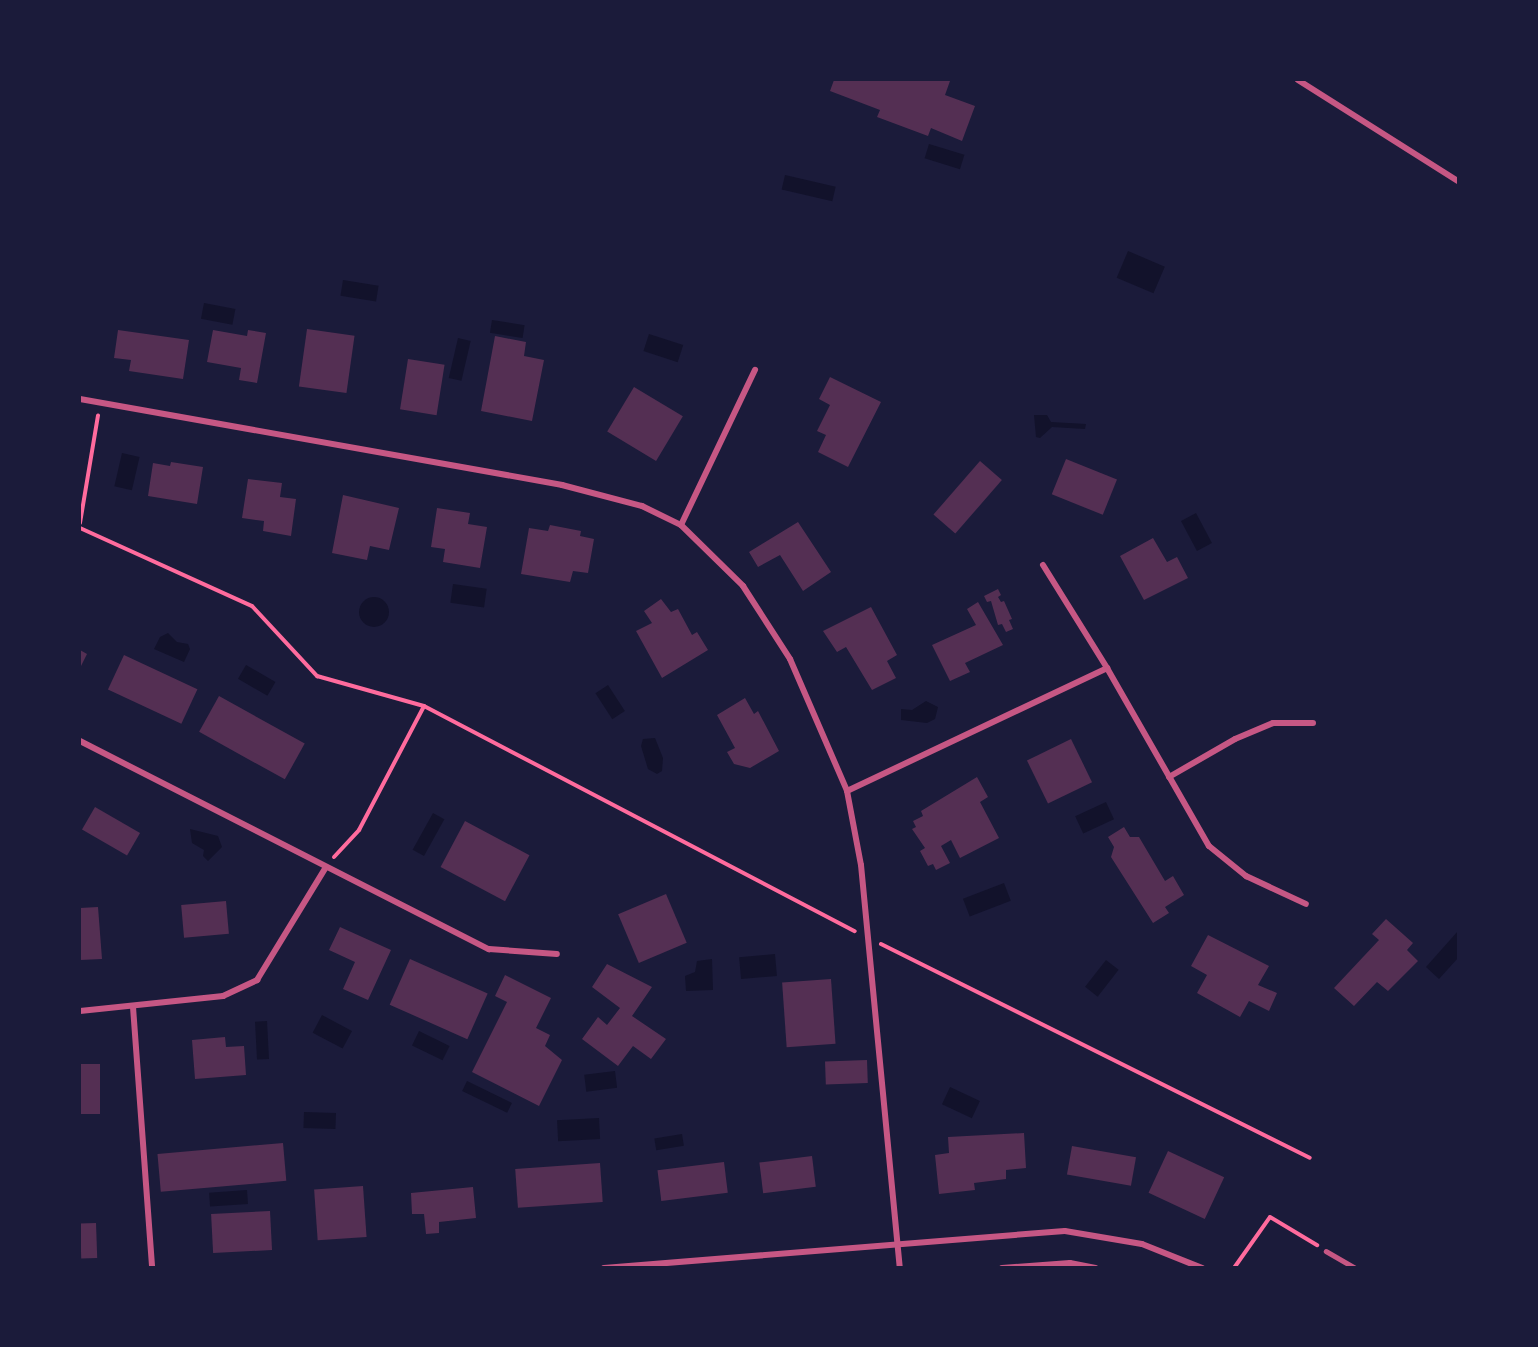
<!DOCTYPE html>
<style>
body{margin:0}
#map{position:relative;width:1538px;height:1347px;overflow:hidden;background:#1b1b3a;font-family:Bitter,serif}
div>[style]{position:absolute}
[style*='--x']{left:calc(var(--x)*1px);top:calc(var(--y)*1px);width:calc(var(--w)*1px);rotate:calc(var(--a)*1deg)}
.water>*{inset:0;background:#12122b;transform-origin:0 0}
.round{border-radius:50%}
.building>*{inset:0;background:#542f53;transform-origin:0 0}
.path>*{height:4px;margin:-2px;padding:0 2px;transform-origin:2px;border-radius:2px;background:#ff6b9d}
.service>*{height:4.5px;margin:-2.25px;padding:0 2.25px;transform-origin:2.25px;border-radius:2.25px;background:#c65784}
.minor>*{height:6px;margin:-3px;padding:0 3px;transform-origin:3px;border-radius:3px;background:#c65784}
span{translate:-50% -50%;white-space:nowrap;text-align:center;line-height:1.15;-webkit-text-stroke:5px #1b1b3a;paint-order:stroke}
.frame{position:absolute;inset:0;border:81px solid #1b1b3a;pointer-events:none}
</style>
<div id="map">
<div class="water">
<i style="left:929px;top:144px;width:37px;height:15px;rotate:17deg"></i>
<i style="left:785px;top:175px;width:52px;height:15px;rotate:13deg"></i>
<i style="left:1128px;top:251px;width:40px;height:29px;rotate:23deg"></i>
<i style="left:343px;top:280px;width:36px;height:16px;rotate:9deg"></i>
<i style="left:204px;top:303px;width:32px;height:16px;rotate:11deg"></i>
<i style="left:492px;top:320px;width:33px;height:13px;rotate:9deg"></i>
<i style="left:649px;top:334px;width:36px;height:18px;rotate:18deg"></i>
<i style="left:458px;top:338px;width:13px;height:41px;rotate:13deg"></i>
<i style="clip-path:polygon(1034px 415px,1047px 415px,1051px 422px,1086px 424px,1085px 429px,1052px 427px,1040px 438px,1036px 437px)"></i>
<i style="left:122px;top:453px;width:18px;height:34px;rotate:13deg"></i>
<i style="left:1196px;top:513px;width:34px;height:17px;rotate:62deg"></i>
<i style="left:453px;top:584px;width:34px;height:19px;rotate:8deg"></i>
<i class="round" style="left:359px;top:597px;width:30px;height:30px"></i>
<i style="clip-path:polygon(168px 633px,177px 642px,188px 644px,190px 649px,184px 662px,154px 649px,160px 637px)"></i>
<i style="left:246px;top:665px;width:34px;height:16px;rotate:30deg"></i>
<i style="left:608px;top:685px;width:31px;height:15px;rotate:57deg"></i>
<i style="clip-path:polygon(926px 701px,938px 707px,935px 719px,927px 723px,901px 720px,901px 709px,912px 710px)"></i>
<i style="clip-path:polygon(655px 738px,663px 758px,662px 771px,657px 774px,648px 769px,641px 746px,643px 739px)"></i>
<i style="left:1106px;top:802px;width:19px;height:34px;rotate:65deg"></i>
<i style="left:433px;top:813px;width:13px;height:42px;rotate:29deg"></i>
<i style="clip-path:polygon(190px 829px,218px 836px,222px 847px,208px 861px,203px 856px,204px 850px,192px 843px)"></i>
<i style="left:1004px;top:883px;width:19px;height:44px;rotate:69deg"></i>
<i style="clip-path:polygon(1458px 931px,1458px 958px,1439px 979px,1426px 967px)"></i>
<i style="left:775px;top:954px;width:22px;height:36px;rotate:85deg"></i>
<i style="clip-path:polygon(712px 959px,713px 990px,686px 991px,685px 976px,695px 972px,697px 961px)"></i>
<i style="left:1106px;top:960px;width:16px;height:34px;rotate:38deg"></i>
<i style="left:322px;top:1015px;width:34px;height:20px;rotate:28deg"></i>
<i style="left:267px;top:1021px;width:38px;height:12px;rotate:87deg"></i>
<i style="left:419px;top:1031px;width:34px;height:16px;rotate:26deg"></i>
<i style="left:615px;top:1071px;width:17px;height:31px;rotate:83deg"></i>
<i style="left:467px;top:1081px;width:50px;height:11px;rotate:26deg"></i>
<i style="left:950px;top:1087px;width:33px;height:19px;rotate:25deg"></i>
<i style="left:304px;top:1112px;width:32px;height:16px;rotate:2deg"></i>
<i style="left:599px;top:1118px;width:21px;height:42px;rotate:87deg"></i>
<i style="left:682px;top:1134px;width:12px;height:28px;rotate:81deg"></i>
<i style="left:247px;top:1190px;width:14px;height:38px;rotate:86deg"></i>
</div>
<div class="building">
<i style="clip-path:polygon(834px 80px,945px 80px,950px 81px,945px 95px,975px 106px,962px 141px,931px 128px,928px 136px,877px 117px,880px 110px,830px 91px)"></i>
<i style="left:307px;top:329px;width:48px;height:58px;rotate:8deg"></i>
<i style="clip-path:polygon(118px 330px,189px 340px,183px 379px,129px 371px,131px 360px,114px 358px)"></i>
<i style="clip-path:polygon(213px 330px,247px 336px,248px 330px,266px 333px,257px 383px,239px 380px,241px 368px,207px 362px)"></i>
<i style="clip-path:polygon(495px 336px,526px 342px,524px 356px,544px 360px,532px 421px,481px 411px)"></i>
<i style="left:408px;top:359px;width:37px;height:51px;rotate:9deg"></i>
<i style="clip-path:polygon(830px 377px,881px 402px,848px 467px,818px 452px,826px 435px,817px 431px,830px 405px,819px 399px)"></i>
<i style="left:634px;top:387px;width:57px;height:52px;rotate:31deg"></i>
<i style="left:1066px;top:459px;width:55px;height:38px;rotate:22deg"></i>
<i style="left:980px;top:461px;width:29px;height:71px;rotate:41deg"></i>
<i style="clip-path:polygon(171px 462px,203px 467px,197px 504px,148px 496px,153px 463px,170px 466px)"></i>
<i style="clip-path:polygon(248px 479px,282px 483px,280px 497px,296px 499px,291px 536px,263px 531px,264px 521px,242px 518px)"></i>
<i style="clip-path:polygon(343px 495px,399px 508px,389px 550px,370px 546px,367px 560px,332px 553px)"></i>
<i style="clip-path:polygon(437px 508px,470px 513px,468px 524px,487px 527px,480px 568px,443px 562px,445px 549px,431px 547px)"></i>
<i style="clip-path:polygon(798px 522px,831px 572px,803px 591px,780px 555px,758px 567px,749px 552px)"></i>
<i style="clip-path:polygon(550px 525px,581px 531px,580px 536px,594px 539px,588px 573px,573px 571px,570px 582px,521px 574px,529px 528px,548px 531px)"></i>
<i style="clip-path:polygon(1153px 538px,1167px 562px,1177px 557px,1188px 578px,1144px 600px,1120px 556px)"></i>
<i style="clip-path:polygon(998px 589px,1001px 595px,998px 597px,1001px 602px,1004px 601px,1012px 619px,1009px 620px,1013px 629px,1006px 632px,1002px 624px,998px 625px,991px 601px,987px 602px,984px 596px)"></i>
<i style="clip-path:polygon(661px 599px,671px 612px,678px 609px,692px 635px,697px 632px,708px 650px,662px 678px,636px 631px,652px 623px,644px 611px)"></i>
<i style="clip-path:polygon(978px 602px,1003px 645px,965px 663px,970px 672px,950px 681px,932px 645px,976px 625px,967px 609px)"></i>
<i style="clip-path:polygon(871px 607px,897px 655px,887px 661px,896px 678px,872px 690px,846px 647px,837px 652px,823px 631px)"></i>
<i style="clip-path:polygon(80px 650px,87px 654px,80px 668px)"></i>
<i style="left:124px;top:655px;width:81px;height:38px;rotate:25deg"></i>
<i style="left:219px;top:696px;width:98px;height:41px;rotate:29deg"></i>
<i style="clip-path:polygon(745px 698px,754px 714px,758px 711px,779px 751px,750px 768px,734px 764px,727px 752px,735px 748px,717px 715px)"></i>
<i style="left:1071px;top:739px;width:48px;height:49px;rotate:64deg"></i>
<i style="clip-path:polygon(977px 777px,988px 797px,980px 802px,999px 838px,960px 858px,951px 840px,941px 846px,950px 863px,936px 870px,933px 864px,928px 866px,920px 851px,925px 848px,912px 829px,916px 827px,913px 821px,923px 816px,921px 811px)"></i>
<i style="left:95px;top:807px;width:52px;height:26px;rotate:30deg"></i>
<i style="left:465px;top:821px;width:73px;height:52px;rotate:28deg"></i>
<i style="clip-path:polygon(1124px 827px,1130px 837px,1139px 837px,1165px 881px,1173px 876px,1184px 895px,1165px 907px,1169px 913px,1153px 923px,1111px 857px,1114px 847px,1108px 837px)"></i>
<i style="left:666px;top:894px;width:53px;height:52px;rotate:67deg"></i>
<i style="left:226px;top:901px;width:33px;height:45px;rotate:85deg"></i>
<i style="clip-path:polygon(98px 907px,102px 959px,80px 960px,80px 908px)"></i>
<i style="clip-path:polygon(1386px 919px,1413px 943px,1407px 950px,1418px 961px,1388px 991px,1377px 982px,1354px 1006px,1334px 988px,1379px 940px,1372px 934px)"></i>
<i style="clip-path:polygon(340px 927px,391px 950px,368px 1000px,343px 989px,355px 962px,329px 950px)"></i>
<i style="clip-path:polygon(1208px 935px,1269px 966px,1258px 985px,1277px 993px,1269px 1011px,1249px 1001px,1240px 1017px,1197px 993px,1207px 975px,1191px 966px)"></i>
<i style="left:410px;top:959px;width:85px;height:50px;rotate:24deg"></i>
<i style="clip-path:polygon(607px 964px,652px 987px,632px 1016px,666px 1039px,651px 1059px,633px 1046px,618px 1066px,582px 1039px,598px 1017px,607px 1025px,620px 1008px,592px 987px)"></i>
<i style="clip-path:polygon(505px 975px,551px 998px,536px 1028px,550px 1035px,545px 1046px,562px 1060px,539px 1106px,472px 1072px,507px 1002px,495px 996px)"></i>
<i style="left:831px;top:979px;width:65px;height:49px;rotate:86deg"></i>
<i style="clip-path:polygon(225px 1037px,226px 1047px,244px 1046px,246px 1075px,195px 1079px,192px 1040px)"></i>
<i style="left:867px;top:1060px;width:23px;height:42px;rotate:88deg"></i>
<i style="left:100px;top:1064px;width:50px;height:20px;rotate:90deg"></i>
<i style="clip-path:polygon(1024px 1133px,1026px 1168px,1006px 1170px,1006px 1179px,974px 1183px,975px 1190px,939px 1194px,935px 1155px,949px 1153px,948px 1137px)"></i>
<i style="left:283px;top:1143px;width:38px;height:126px;rotate:85deg"></i>
<i style="left:1072px;top:1146px;width:65px;height:29px;rotate:10deg"></i>
<i style="left:1168px;top:1151px;width:62px;height:46px;rotate:25deg"></i>
<i style="left:812px;top:1156px;width:31px;height:53px;rotate:83deg"></i>
<i style="left:724px;top:1162px;width:31px;height:67px;rotate:83deg"></i>
<i style="left:600px;top:1163px;width:39px;height:85px;rotate:86deg"></i>
<i style="left:363px;top:1186px;width:51px;height:49px;rotate:86deg"></i>
<i style="clip-path:polygon(473px 1187px,476px 1218px,439px 1222px,439px 1233px,426px 1234px,424px 1214px,412px 1214px,411px 1193px)"></i>
<i style="left:270px;top:1211px;width:39px;height:59px;rotate:87deg"></i>
<i style="left:96px;top:1223px;width:35px;height:16px;rotate:88deg"></i>
</div>
<div class="path">
<i style="--x:80;--y:523;--w:109;--a:-80.5"></i>
<i style="--x:80;--y:528;--w:189;--a:24.4"></i>
<i style="--x:252;--y:606;--w:96;--a:47.1"></i>
<i style="--x:317;--y:676;--w:111;--a:15.7"></i>
<i style="--x:424;--y:706;--w:486;--a:27.6"></i>
<i style="--x:334;--y:857;--w:37;--a:-47"></i>
<i style="--x:359;--y:830;--w:140;--a:-62.3"></i>
<i style="--x:881;--y:944;--w:479;--a:26.5"></i>
<i style="--x:1234;--y:1268;--w:62;--a:-54.8"></i>
<i style="--x:1270;--y:1217;--w:55;--a:30.8"></i>
</div>
<div class="service">
<i style="--x:1326;--y:1251;--w:34;--a:30"></i>
</div>
<div class="minor">
<i style="--x:1298;--y:80;--w:189;--a:32.3"></i>
<i style="--x:80;--y:399;--w:490;--a:10.1"></i>
<i style="--x:562;--y:485;--w:83;--a:14.7"></i>
<i style="--x:642;--y:506;--w:43;--a:26"></i>
<i style="--x:681;--y:525;--w:87;--a:44.5"></i>
<i style="--x:743;--y:586;--w:87;--a:57.2"></i>
<i style="--x:790;--y:659;--w:144;--a:66.6"></i>
<i style="--x:847;--y:791;--w:75;--a:79.3"></i>
<i style="--x:861;--y:865;--w:405;--a:84.5"></i>
<i style="--x:681;--y:525;--w:172;--a:-64.5"></i>
<i style="--x:1043;--y:565;--w:121;--a:58.1"></i>
<i style="--x:1107;--y:668;--w:205;--a:60.2"></i>
<i style="--x:1209;--y:846;--w:48;--a:39"></i>
<i style="--x:1246;--y:876;--w:66;--a:25"></i>
<i style="--x:80;--y:741;--w:459;--a:27"></i>
<i style="--x:489;--y:949;--w:68;--a:4.2"></i>
<i style="--x:1169;--y:777;--w:76;--a:-29.9"></i>
<i style="--x:1235;--y:739;--w:41;--a:-22.8"></i>
<i style="--x:1273;--y:723;--w:40;--a:0"></i>
<i style="--x:847;--y:791;--w:288;--a:-25.3"></i>
<i style="--x:133;--y:1007;--w:262;--a:85.8"></i>
<i style="--x:80;--y:1011;--w:144;--a:-6"></i>
<i style="--x:223;--y:996;--w:38;--a:-25"></i>
<i style="--x:257;--y:980;--w:132;--a:-58.6"></i>
<i style="--x:604;--y:1268;--w:462;--a:-4.6"></i>
<i style="--x:1065;--y:1231;--w:78;--a:9.6"></i>
<i style="--x:1142;--y:1244;--w:65;--a:21.8"></i>
<i style="--x:1002;--y:1268;--w:68;--a:-4.2"></i>
<i style="--x:1070;--y:1263;--w:26;--a:11"></i>
</div>
<div class="frame"></div>
</div>
